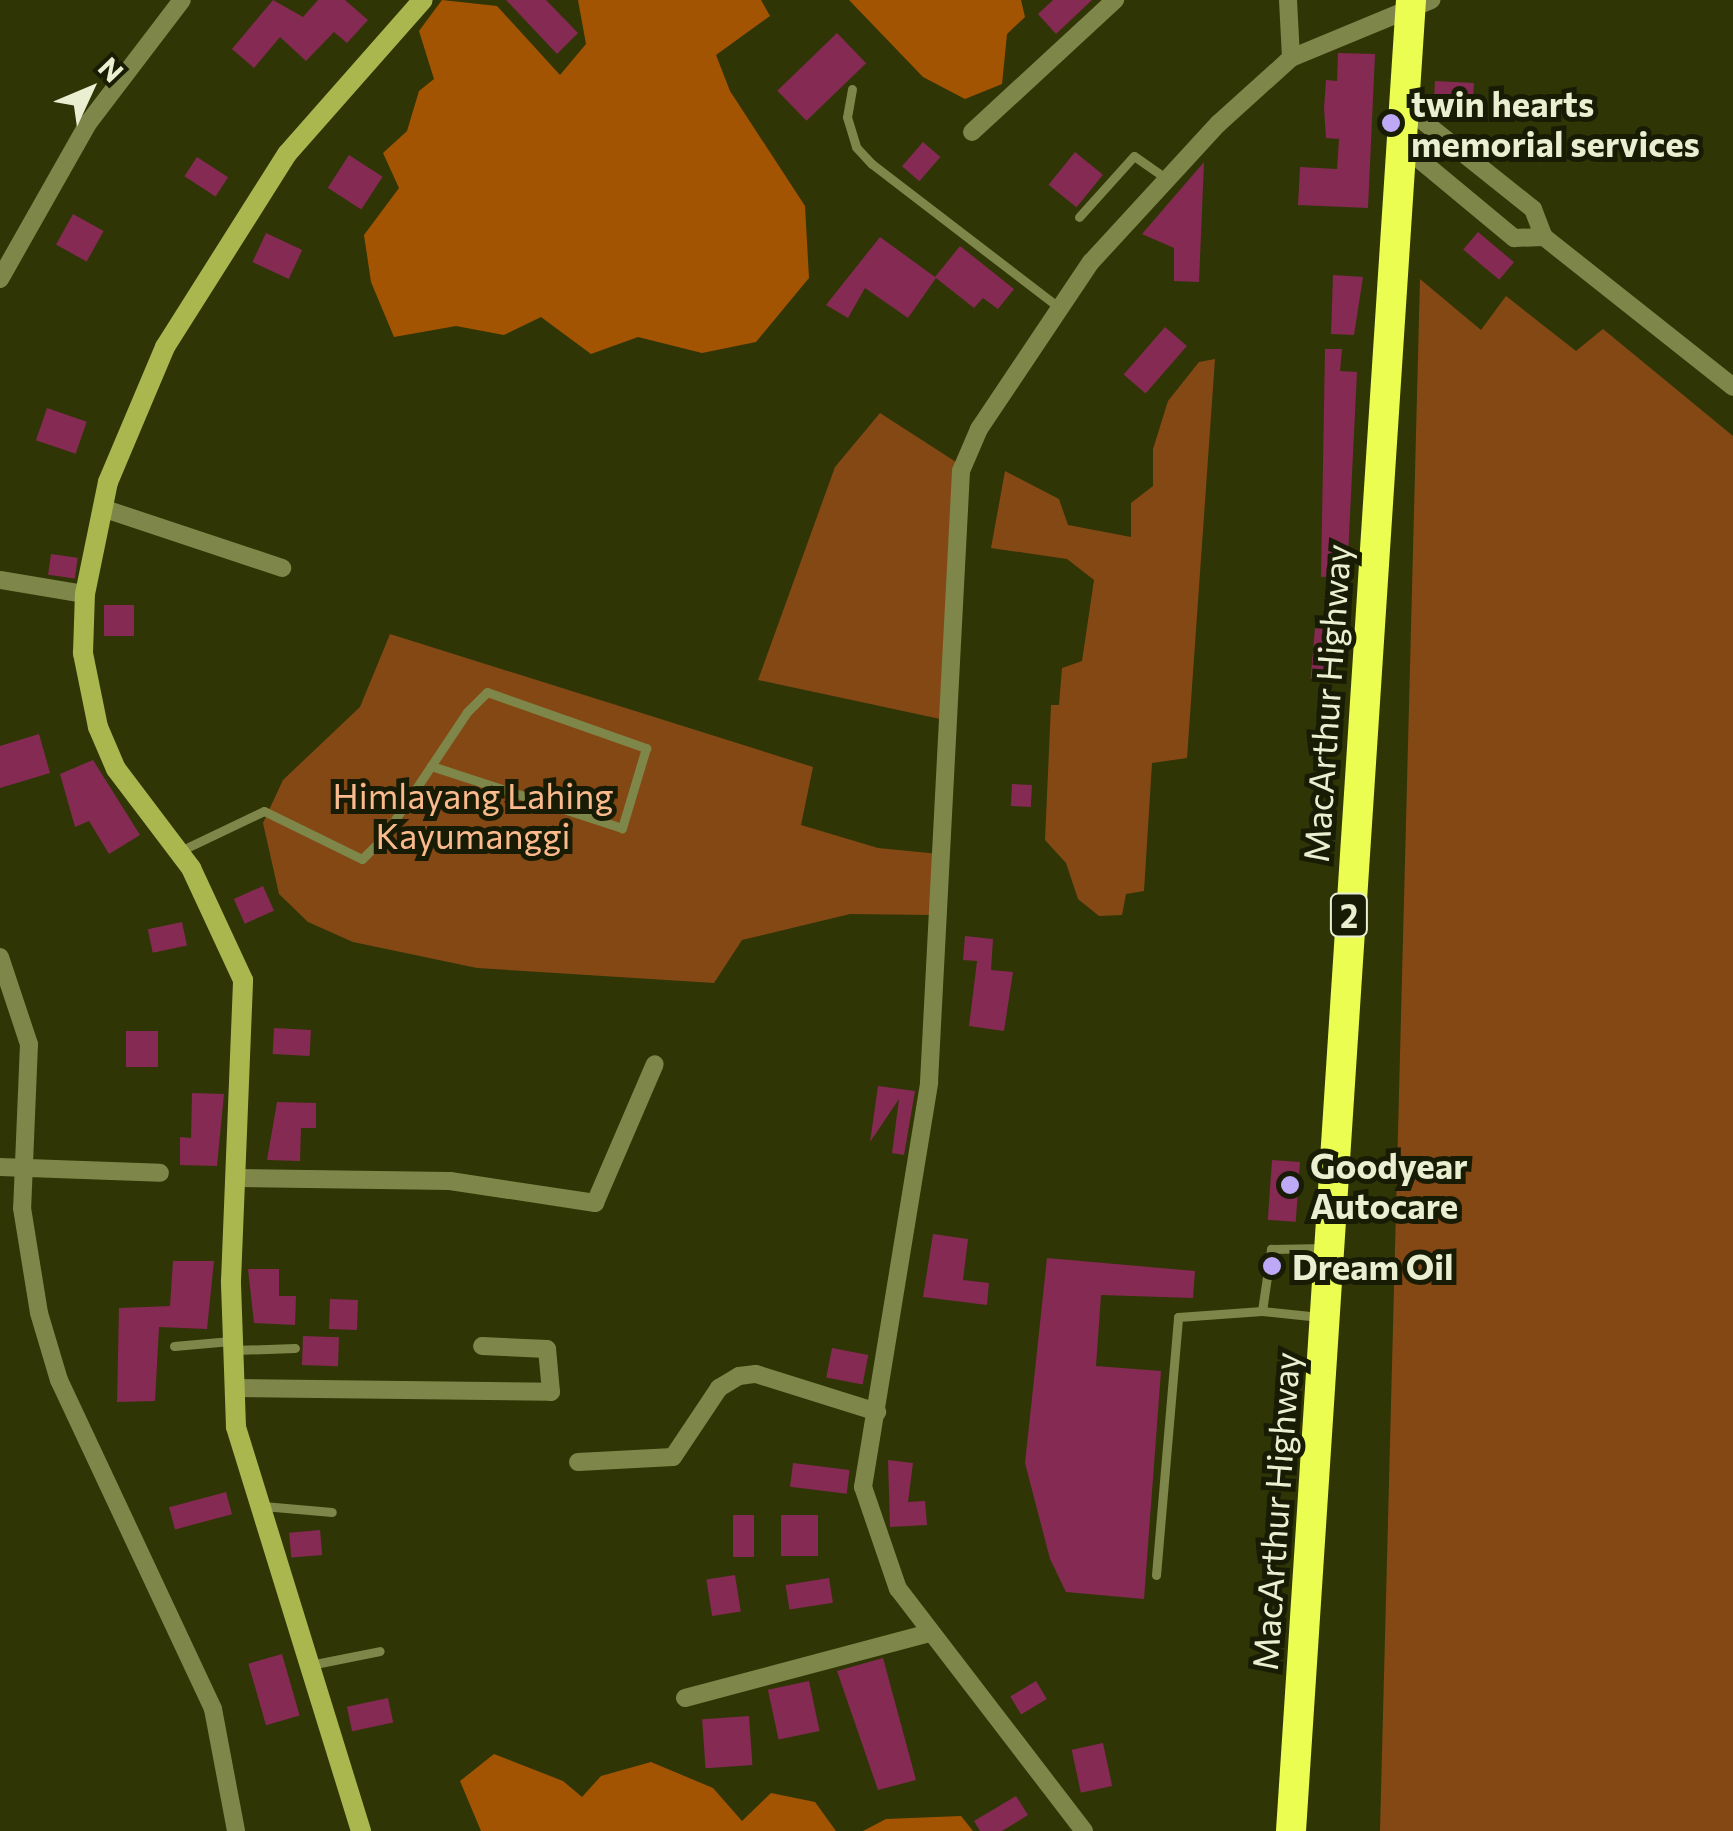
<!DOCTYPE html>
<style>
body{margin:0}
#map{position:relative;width:1733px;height:1831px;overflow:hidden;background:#303506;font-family:Commissioner,sans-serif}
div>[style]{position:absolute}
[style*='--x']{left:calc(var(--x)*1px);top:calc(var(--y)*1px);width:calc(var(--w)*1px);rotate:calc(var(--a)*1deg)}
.green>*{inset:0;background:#844815}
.forest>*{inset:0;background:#a35403}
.building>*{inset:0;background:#842a53;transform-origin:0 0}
.lane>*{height:9px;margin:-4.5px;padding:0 4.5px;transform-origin:4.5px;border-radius:4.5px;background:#7e8749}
.street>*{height:18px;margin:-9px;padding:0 9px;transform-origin:9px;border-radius:9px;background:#7e8749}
.secondary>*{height:20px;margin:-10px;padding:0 10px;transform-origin:10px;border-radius:10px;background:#aab74f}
.highway>*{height:30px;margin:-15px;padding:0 15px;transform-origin:15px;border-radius:15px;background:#eafd50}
.dots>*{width:28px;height:28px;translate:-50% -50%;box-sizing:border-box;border:5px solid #191c04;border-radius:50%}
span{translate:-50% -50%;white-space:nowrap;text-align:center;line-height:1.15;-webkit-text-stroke:10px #191c04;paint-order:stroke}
.shield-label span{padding:2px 8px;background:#191c04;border:2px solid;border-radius:8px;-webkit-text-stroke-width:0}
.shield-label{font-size:32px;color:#e9efd0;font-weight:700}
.poi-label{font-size:35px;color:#e9efd0;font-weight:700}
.left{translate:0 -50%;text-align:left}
.street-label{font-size:35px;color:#e9efd0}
.park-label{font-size:35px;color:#fbba8d}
.north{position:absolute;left:40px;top:40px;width:100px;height:100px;-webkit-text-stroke:8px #191c04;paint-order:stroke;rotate:46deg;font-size:28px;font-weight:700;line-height:40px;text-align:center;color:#e9efd0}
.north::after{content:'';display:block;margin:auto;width:35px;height:45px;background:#e9efd0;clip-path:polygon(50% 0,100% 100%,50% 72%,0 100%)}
</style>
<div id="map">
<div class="green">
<i style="clip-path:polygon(1420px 279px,1481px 330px,1506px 296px,1576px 351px,1603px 329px,1733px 436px,1733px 1831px,1380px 1831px)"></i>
<i style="clip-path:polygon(1215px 359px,1187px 758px,1152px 763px,1144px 891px,1126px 894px,1122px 915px,1099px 916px,1078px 899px,1066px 863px,1045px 840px,1051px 705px,1059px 705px,1062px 668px,1082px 661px,1094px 580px,1067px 559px,991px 548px,1005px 471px,1059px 499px,1068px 525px,1131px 537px,1131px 503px,1153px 486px,1153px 449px,1168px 401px,1199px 362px)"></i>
<i style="clip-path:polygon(880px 413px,956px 462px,945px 720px,758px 680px,835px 467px)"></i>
<i style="clip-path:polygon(390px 634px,813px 767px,801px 825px,878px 848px,939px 854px,934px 915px,850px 914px,742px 940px,714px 983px,477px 968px,353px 942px,308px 922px,279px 894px,263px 823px,283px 780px,360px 707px)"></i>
</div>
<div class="forest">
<i style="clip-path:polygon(442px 0,497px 6px,560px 75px,586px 44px,578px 0,761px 0,770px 16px,716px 55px,730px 91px,805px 206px,809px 278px,756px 342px,702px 353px,638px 337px,591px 354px,541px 317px,504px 335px,456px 326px,394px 337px,371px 282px,364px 235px,399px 188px,383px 153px,407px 131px,419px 91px,434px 79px,419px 31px)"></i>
<i style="clip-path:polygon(849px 0,1021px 0,1025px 17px,1007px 34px,1002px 84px,965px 99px,923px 77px)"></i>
<i style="clip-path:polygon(494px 1754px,563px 1781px,582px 1797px,601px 1776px,651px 1762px,713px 1788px,742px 1821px,771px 1793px,815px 1802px,836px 1831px,481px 1831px,460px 1781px)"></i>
<i style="clip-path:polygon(961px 1816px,973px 1831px,863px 1831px,886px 1819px)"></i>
</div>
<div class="building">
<i style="clip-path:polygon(273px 0,303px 17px,318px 0,345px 0,368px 20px,347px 43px,334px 32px,306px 61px,280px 37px,254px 68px,232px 49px)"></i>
<i style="clip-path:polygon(506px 0,546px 0,578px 33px,557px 54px)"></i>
<i style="clip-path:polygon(1053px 0,1092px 0,1056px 34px,1038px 14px)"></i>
<i style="left:837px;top:33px;width:42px;height:83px;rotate:46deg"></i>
<i style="clip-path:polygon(1338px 53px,1375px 54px,1368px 208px,1298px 205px,1300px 167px,1337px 169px,1339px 139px,1326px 138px,1324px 108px,1326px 80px,1337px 81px)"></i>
<i style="left:1435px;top:81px;width:39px;height:23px;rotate:3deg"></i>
<i style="left:923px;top:142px;width:23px;height:32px;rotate:41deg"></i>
<i style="left:1075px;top:152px;width:36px;height:42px;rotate:39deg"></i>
<i style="left:349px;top:155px;width:40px;height:39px;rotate:33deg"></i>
<i style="left:197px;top:157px;width:37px;height:23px;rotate:33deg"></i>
<i style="clip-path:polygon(1204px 162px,1199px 282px,1174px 281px,1174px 248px,1142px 234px)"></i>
<i style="left:73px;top:214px;width:35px;height:35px;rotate:29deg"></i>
<i style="left:1478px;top:232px;width:47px;height:23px;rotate:40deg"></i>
<i style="left:266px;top:233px;width:40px;height:32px;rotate:25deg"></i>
<i style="clip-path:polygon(880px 237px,935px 277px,960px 246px,1014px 289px,998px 309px,983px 298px,974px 308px,936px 278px,908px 318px,865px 288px,848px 318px,826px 305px)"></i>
<i style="clip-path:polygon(1333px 275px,1363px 277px,1354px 335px,1331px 334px)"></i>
<i style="left:1165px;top:327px;width:29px;height:63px;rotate:41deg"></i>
<i style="clip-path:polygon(1325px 349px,1342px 349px,1340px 371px,1357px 372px,1347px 576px,1321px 577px)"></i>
<i style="left:47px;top:408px;width:42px;height:34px;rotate:19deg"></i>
<i style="left:51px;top:554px;width:27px;height:21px;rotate:8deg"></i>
<i style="left:104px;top:605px;width:30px;height:31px"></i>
<i style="left:1315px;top:628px;width:21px;height:51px;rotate:5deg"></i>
<i style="clip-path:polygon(39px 734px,50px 773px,0 788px,0 746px)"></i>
<i style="clip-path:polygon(93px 760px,140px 835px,109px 854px,89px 821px,75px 827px,60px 774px)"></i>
<i style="left:1012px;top:784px;width:20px;height:22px;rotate:3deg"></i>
<i style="left:263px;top:886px;width:27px;height:32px;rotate:66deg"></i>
<i style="left:182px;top:922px;width:24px;height:35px;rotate:78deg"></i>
<i style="clip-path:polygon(965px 936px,993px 939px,991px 970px,1013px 972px,1004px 1031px,969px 1026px,977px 961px,963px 960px)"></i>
<i style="left:274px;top:1028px;width:37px;height:26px;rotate:3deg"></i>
<i style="left:126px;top:1031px;width:32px;height:36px"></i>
<i style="clip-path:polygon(878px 1086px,915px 1091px,904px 1155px,892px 1153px,899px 1099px,870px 1142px)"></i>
<i style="clip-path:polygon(192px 1093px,224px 1094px,217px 1166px,180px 1165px,180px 1137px,191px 1138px)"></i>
<i style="clip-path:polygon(277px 1102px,316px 1103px,316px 1128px,301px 1128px,300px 1161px,267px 1160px)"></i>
<i style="left:1272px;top:1160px;width:28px;height:60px;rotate:4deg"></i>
<i style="clip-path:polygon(933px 1234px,968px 1239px,963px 1280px,989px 1283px,987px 1305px,923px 1297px)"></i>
<i style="clip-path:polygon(1047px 1258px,1195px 1271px,1193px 1298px,1101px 1295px,1096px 1366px,1161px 1371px,1144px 1599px,1066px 1592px,1050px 1559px,1025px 1463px)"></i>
<i style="clip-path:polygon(173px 1261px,214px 1261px,207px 1329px,159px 1327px,155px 1401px,117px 1402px,119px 1308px,170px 1306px)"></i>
<i style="clip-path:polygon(248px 1269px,279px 1269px,279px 1296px,296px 1296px,295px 1325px,254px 1323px)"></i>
<i style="left:330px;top:1299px;width:28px;height:30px;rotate:2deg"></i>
<i style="left:303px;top:1336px;width:36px;height:29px;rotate:2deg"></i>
<i style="left:832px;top:1348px;width:37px;height:30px;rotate:11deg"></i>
<i style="clip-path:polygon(888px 1460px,913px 1463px,908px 1502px,925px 1501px,927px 1525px,890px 1527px)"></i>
<i style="left:793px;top:1463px;width:57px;height:24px;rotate:7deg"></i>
<i style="left:226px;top:1492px;width:23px;height:59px;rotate:75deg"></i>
<i style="left:733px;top:1515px;width:21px;height:42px"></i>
<i style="left:781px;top:1515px;width:37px;height:41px"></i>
<i style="left:320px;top:1530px;width:25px;height:31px;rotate:85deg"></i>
<i style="left:735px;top:1575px;width:37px;height:29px;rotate:81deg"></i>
<i style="left:829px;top:1578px;width:25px;height:44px;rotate:81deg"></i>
<i style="left:282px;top:1654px;width:64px;height:35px;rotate:74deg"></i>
<i style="clip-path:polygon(883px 1658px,916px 1780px,878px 1790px,837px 1671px)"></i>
<i style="left:809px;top:1681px;width:51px;height:42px;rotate:78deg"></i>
<i style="left:1036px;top:1681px;width:21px;height:30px;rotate:59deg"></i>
<i style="left:388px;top:1698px;width:25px;height:42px;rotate:78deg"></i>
<i style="left:749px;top:1716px;width:49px;height:47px;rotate:86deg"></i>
<i style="left:1103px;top:1743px;width:44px;height:32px;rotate:78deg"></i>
<i style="clip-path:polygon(1016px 1796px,1028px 1815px,1002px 1831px,980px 1831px,974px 1821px)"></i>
</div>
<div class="lane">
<i style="--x:852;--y:89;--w:28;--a:100"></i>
<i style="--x:847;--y:117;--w:31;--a:73"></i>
<i style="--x:856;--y:147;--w:23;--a:47"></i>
<i style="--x:872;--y:164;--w:237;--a:37.5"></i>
<i style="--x:1079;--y:217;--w:82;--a:-48"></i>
<i style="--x:1134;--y:156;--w:40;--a:34.9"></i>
<i style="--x:178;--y:852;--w:95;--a:-25.5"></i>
<i style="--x:264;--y:811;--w:109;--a:26.1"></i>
<i style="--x:362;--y:859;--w:28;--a:-45"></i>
<i style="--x:382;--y:839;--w:88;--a:-56.1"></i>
<i style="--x:431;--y:766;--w:65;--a:-56.3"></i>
<i style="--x:467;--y:712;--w:28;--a:-45"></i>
<i style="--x:487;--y:692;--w:169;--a:19.4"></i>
<i style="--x:646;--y:748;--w:84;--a:106.7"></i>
<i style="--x:622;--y:828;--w:201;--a:-162"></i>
<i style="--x:1262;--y:1311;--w:63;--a:-81.7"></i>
<i style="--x:1271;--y:1249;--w:53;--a:-1.1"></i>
<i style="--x:174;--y:1346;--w:57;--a:-5"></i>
<i style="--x:235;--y:1350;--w:60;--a:-1.9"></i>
<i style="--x:263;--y:1506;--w:69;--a:5"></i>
<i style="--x:1156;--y:1575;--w:259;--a:-85.1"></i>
<i style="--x:1178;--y:1317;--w:84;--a:-4.1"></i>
<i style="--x:1262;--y:1311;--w:58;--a:5.9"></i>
<i style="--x:310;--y:1665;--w:71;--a:-11.3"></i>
</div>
<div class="street">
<i style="--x:1288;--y:0;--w:58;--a:87"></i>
<i style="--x:1404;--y:106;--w:165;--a:38.6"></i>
<i style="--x:1533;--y:209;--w:30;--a:69"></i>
<i style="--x:1544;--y:237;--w:241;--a:38.4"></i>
<i style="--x:972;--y:132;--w:195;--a:-42.7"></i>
<i style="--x:1402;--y:145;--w:146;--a:39.7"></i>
<i style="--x:1514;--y:238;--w:30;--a:-2"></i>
<i style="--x:0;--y:279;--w:180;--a:-60.5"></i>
<i style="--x:89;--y:122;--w:153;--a:-52.7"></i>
<i style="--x:102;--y:508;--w:190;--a:18.4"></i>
<i style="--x:0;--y:580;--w:86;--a:9.4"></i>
<i style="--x:0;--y:957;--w:92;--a:71.6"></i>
<i style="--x:29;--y:1044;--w:164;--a:92.4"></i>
<i style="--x:22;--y:1208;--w:106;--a:80.8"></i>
<i style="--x:39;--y:1313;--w:70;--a:73.4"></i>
<i style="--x:59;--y:1380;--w:363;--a:64.9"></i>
<i style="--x:213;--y:1709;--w:124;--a:79.3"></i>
<i style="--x:0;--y:1167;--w:160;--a:2.1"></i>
<i style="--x:237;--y:1178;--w:213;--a:0.8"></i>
<i style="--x:450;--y:1181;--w:147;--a:8.6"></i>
<i style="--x:595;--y:1203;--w:151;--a:-66.7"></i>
<i style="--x:235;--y:1388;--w:316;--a:0.7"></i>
<i style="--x:551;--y:1392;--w:43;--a:-95.3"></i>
<i style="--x:547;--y:1349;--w:65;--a:-177.4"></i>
<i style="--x:578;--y:1462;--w:95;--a:-3"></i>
<i style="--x:673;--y:1457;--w:83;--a:-56.3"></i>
<i style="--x:719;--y:1388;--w:23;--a:-31"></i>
<i style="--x:739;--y:1376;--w:17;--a:-7"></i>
<i style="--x:756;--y:1374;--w:127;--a:17.4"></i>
<i style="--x:685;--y:1698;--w:253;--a:-14.9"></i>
<i style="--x:1084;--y:1831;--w:305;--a:-127.5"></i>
<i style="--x:898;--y:1589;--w:108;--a:-108.9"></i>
<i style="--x:863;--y:1487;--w:410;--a:-80.7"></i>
<i style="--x:929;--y:1082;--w:612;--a:-87"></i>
<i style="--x:961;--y:471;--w:46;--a:-66.8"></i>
<i style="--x:979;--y:429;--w:201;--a:-56.2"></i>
<i style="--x:1091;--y:262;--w:188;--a:-47.4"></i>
<i style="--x:1218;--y:124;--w:98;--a:-42.1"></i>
<i style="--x:1291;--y:58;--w:152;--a:-22.5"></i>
</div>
<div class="secondary">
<i style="--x:361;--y:1831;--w:423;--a:-107.2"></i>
<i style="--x:236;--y:1427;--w:146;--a:-92"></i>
<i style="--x:231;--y:1281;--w:301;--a:-87.7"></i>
<i style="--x:243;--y:980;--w:123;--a:-114.9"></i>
<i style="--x:191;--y:868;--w:124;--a:-127.1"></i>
<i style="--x:116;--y:769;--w:46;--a:-113.2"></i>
<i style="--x:98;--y:727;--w:76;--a:-101.5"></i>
<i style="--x:83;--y:653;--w:59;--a:-88.1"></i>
<i style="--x:85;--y:594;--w:114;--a:-78.4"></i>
<i style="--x:108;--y:482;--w:147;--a:-67.1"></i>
<i style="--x:165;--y:347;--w:228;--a:-57.7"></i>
<i style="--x:287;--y:154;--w:205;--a:-48.6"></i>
</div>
<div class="highway">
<i style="--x:1291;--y:1831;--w:1835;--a:-86.25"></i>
</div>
<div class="dots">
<i style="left:1391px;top:123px;background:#bda9f5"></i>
<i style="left:1290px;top:1185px;background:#bda9f5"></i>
<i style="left:1272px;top:1266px;background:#bda9f5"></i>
</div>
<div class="shield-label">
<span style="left:1349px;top:915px">2</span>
</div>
<div class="poi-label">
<span class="left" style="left:1411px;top:123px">twin hearts<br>memorial services</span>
<span class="left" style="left:1310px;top:1185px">Goodyear<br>Autocare</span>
<span class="left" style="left:1292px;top:1266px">Dream Oil</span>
</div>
<div class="street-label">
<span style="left:1326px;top:703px;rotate:-86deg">MacArthur Highway</span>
<span style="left:1275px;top:1511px;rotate:-86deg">MacArthur Highway</span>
</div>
<div class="park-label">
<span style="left:473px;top:815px">Himlayang Lahing<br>Kayumanggi</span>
</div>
<div class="north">N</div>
</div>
